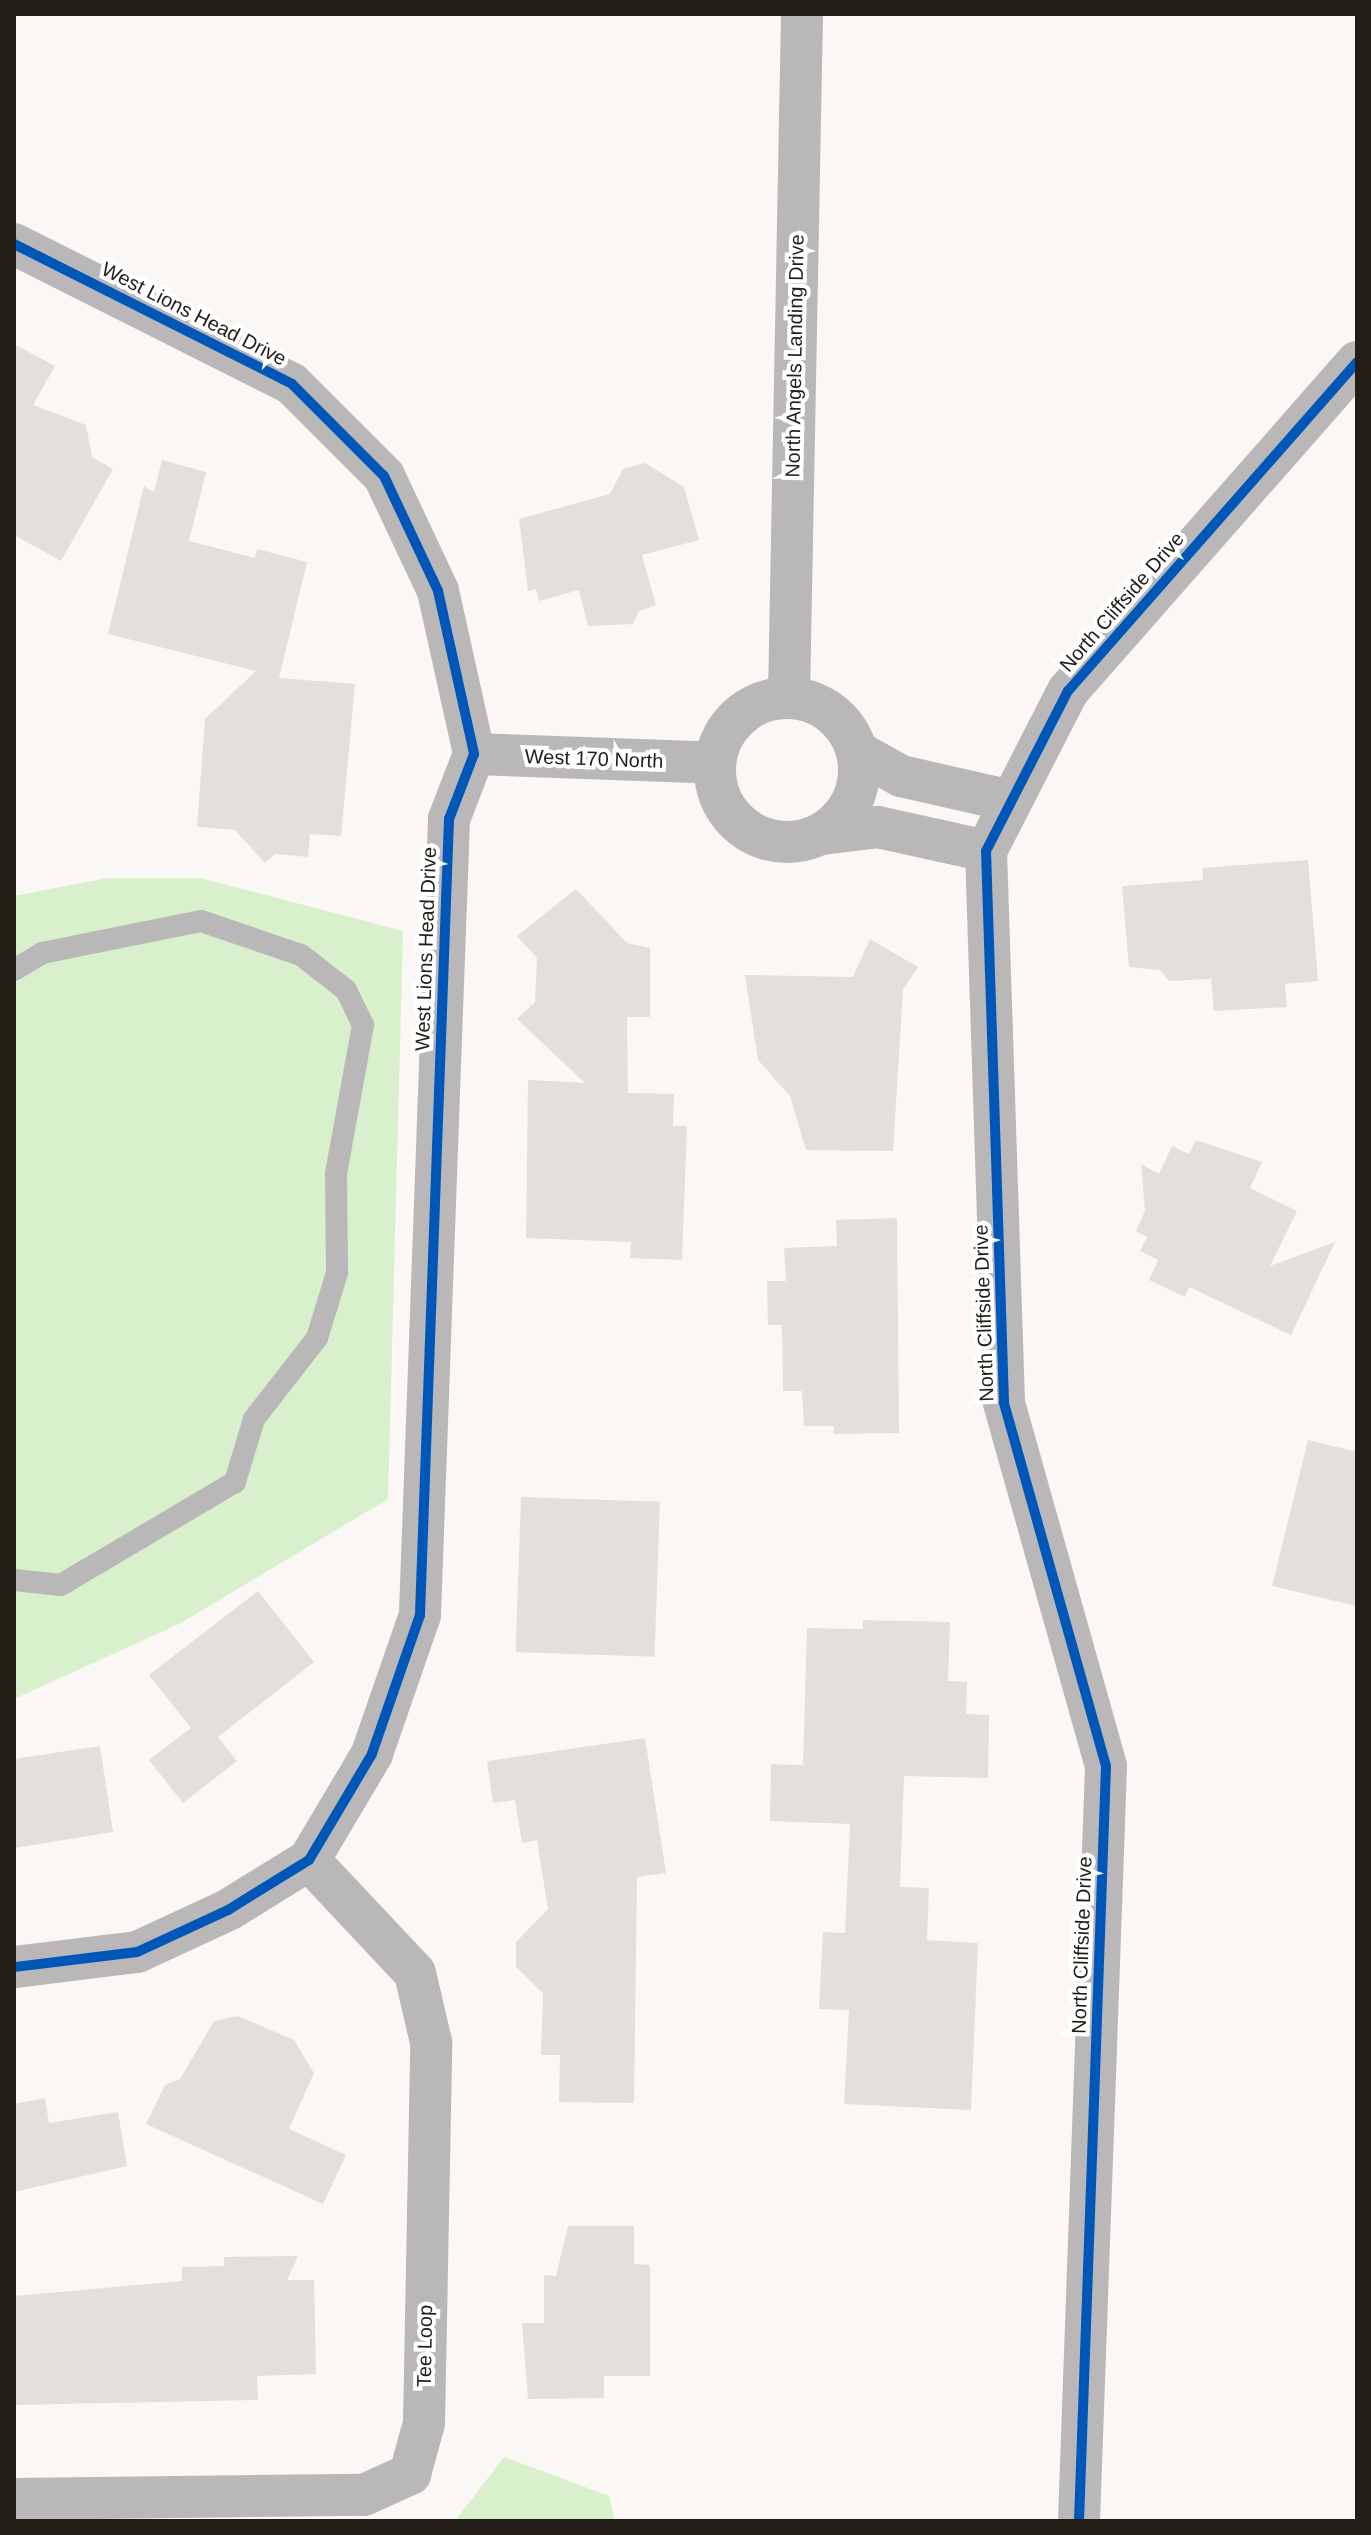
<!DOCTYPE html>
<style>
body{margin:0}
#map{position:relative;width:1371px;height:2535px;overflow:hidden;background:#faf7f4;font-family:Helvetica,sans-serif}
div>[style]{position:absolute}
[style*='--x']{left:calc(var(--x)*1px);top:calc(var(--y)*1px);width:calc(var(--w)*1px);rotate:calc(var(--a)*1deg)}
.green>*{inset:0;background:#d8f0cb}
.building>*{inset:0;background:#e4dfdb;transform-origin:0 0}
.service>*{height:22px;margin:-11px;padding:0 11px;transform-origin:11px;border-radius:11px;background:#b9b7b8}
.minor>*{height:42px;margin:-21px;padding:0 21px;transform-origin:21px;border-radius:21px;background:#b9b7b8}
.minor>.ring{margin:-21px;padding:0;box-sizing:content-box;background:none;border:42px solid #b9b7b8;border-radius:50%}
.cycleway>*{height:10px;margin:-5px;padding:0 5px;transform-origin:5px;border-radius:5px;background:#0057b8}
span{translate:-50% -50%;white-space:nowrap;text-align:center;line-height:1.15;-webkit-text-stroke:8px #fff;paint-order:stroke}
.street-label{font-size:20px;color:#231d17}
.frame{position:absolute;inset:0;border:16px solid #231d17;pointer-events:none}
</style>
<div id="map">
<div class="green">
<i style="clip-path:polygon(108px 878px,200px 878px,403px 931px,388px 1499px,181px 1623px,14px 1699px,14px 896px)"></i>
<i style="clip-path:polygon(504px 2457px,609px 2496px,615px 2521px,455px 2521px)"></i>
</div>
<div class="building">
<i style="clip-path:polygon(14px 344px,55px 366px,33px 405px,86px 425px,92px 457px,113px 469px,61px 561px,14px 535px)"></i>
<i style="clip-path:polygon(162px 460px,206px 472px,189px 541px,255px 558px,257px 549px,307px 562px,279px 678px,355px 684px,341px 836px,310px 834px,308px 857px,275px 854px,265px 863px,235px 830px,197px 827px,205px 719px,256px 671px,108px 634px,144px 486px,154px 492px)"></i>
<i style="clip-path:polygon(645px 463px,684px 487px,699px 540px,642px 555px,656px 605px,639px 611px,633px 624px,588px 626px,579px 590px,539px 601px,536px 589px,528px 591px,519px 519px,610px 494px,623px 469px)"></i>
<i style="clip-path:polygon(1308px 860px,1318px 981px,1285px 984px,1287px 1007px,1214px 1011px,1211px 979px,1169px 981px,1160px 970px,1129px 967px,1122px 886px,1203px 880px,1202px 868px)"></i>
<i style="clip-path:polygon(576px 889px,627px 943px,650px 948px,650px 1017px,627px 1017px,628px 1093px,674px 1094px,673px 1126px,687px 1126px,682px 1260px,630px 1258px,631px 1242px,526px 1238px,528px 1080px,585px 1083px,517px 1019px,535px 1002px,537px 958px,517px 936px)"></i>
<i style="clip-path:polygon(870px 939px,918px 967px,903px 990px,893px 1151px,806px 1150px,790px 1096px,758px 1060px,745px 975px,853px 977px)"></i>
<i style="clip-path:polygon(1196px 1140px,1262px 1162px,1250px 1188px,1297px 1211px,1270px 1266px,1335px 1242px,1291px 1335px,1189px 1287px,1185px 1297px,1149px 1280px,1158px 1260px,1140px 1251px,1147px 1237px,1136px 1231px,1145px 1211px,1141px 1164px,1159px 1174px,1172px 1146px,1189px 1154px)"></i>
<i style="clip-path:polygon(897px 1218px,899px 1433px,833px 1434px,834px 1426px,804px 1426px,802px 1391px,783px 1391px,782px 1325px,768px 1325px,767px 1281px,786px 1281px,784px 1248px,837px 1246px,836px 1220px)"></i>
<i style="clip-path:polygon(1308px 1440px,1357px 1452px,1357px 1606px,1272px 1586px)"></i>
<i style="left:521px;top:1497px;width:139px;height:155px;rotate:2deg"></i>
<i style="clip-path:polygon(258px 1591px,314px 1662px,218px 1737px,237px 1761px,183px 1803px,149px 1760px,191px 1728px,149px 1675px)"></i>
<i style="clip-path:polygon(863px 1620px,950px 1622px,948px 1681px,967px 1682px,966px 1714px,989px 1715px,988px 1778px,904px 1776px,900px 1887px,929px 1888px,927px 1940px,978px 1943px,971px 2110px,844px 2104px,849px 2010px,819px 2009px,823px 1932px,845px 1933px,850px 1824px,770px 1821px,771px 1764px,803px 1765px,807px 1628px,863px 1629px)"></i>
<i style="clip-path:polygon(645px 1738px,666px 1873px,637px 1877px,634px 2103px,559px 2102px,560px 2055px,541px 2055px,543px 1993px,516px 1967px,516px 1942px,548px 1909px,537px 1840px,522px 1843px,515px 1800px,493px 1803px,487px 1761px)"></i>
<i style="clip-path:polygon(100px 1746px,113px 1832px,14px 1848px,14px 1759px)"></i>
<i style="clip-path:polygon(238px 2016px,294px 2040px,314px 2073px,289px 2129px,346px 2155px,323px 2204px,146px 2124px,165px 2085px,180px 2079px,214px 2021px)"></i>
<i style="clip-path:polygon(45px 2098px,49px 2123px,118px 2112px,127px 2166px,14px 2192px,14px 2104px)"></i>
<i style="clip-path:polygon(568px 2226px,634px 2226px,634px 2264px,650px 2265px,650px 2376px,604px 2376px,604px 2398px,528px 2399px,522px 2323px,544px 2323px,544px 2275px,556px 2276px)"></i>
<i style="clip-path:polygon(298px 2256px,287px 2280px,314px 2280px,316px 2374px,257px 2376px,258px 2400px,14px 2405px,14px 2296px,182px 2281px,182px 2267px,224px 2266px,224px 2257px)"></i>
</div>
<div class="service">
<i style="--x:14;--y:970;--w:33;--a:-31"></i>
<i style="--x:42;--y:953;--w:162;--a:-11.4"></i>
<i style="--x:201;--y:921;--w:106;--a:18.8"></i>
<i style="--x:301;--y:955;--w:57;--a:37.9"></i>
<i style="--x:346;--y:990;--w:39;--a:64"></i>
<i style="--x:363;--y:1025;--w:151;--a:100.3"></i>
<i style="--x:336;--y:1174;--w:99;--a:89.4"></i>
<i style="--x:337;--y:1273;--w:68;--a:107.1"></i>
<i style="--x:317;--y:1338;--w:103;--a:127.9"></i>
<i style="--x:254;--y:1419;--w:66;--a:106.8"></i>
<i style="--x:235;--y:1482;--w:202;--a:149.4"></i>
<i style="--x:61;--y:1585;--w:47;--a:-173.9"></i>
</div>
<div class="minor">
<i style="--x:14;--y:244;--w:311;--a:26.7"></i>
<i style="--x:292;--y:384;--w:130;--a:45"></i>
<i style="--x:384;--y:476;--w:127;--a:64.8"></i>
<i style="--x:438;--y:591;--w:167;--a:77.5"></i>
<i style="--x:474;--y:754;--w:70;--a:111"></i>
<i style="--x:449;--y:819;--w:797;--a:92.09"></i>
<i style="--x:420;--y:1615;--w:147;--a:109.1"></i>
<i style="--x:372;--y:1754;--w:123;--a:120.7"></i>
<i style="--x:309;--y:1860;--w:95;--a:148.3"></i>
<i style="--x:228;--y:1910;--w:100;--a:155.2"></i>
<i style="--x:137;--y:1952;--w:124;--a:173"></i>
<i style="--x:789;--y:697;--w:683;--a:-88.91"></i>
<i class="ring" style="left:715px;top:698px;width:102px;height:102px"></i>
<i style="--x:858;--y:752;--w:49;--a:29.2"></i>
<i style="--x:901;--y:776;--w:113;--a:12.8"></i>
<i style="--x:474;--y:754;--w:241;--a:2.1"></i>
<i style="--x:822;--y:834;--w:56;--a:-7.1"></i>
<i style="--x:878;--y:827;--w:111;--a:12.5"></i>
<i style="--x:14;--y:2499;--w:350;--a:-0.7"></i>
<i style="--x:364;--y:2495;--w:51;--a:-24.5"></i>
<i style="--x:410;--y:2474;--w:53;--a:-74.6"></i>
<i style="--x:424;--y:2423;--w:381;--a:-88.9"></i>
<i style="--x:431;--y:2042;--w:71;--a:-103.1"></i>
<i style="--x:415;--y:1973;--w:155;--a:-133.2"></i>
<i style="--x:1079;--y:2521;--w:755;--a:-87.95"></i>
<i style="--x:1106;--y:1766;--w:378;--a:-105.7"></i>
<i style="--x:1004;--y:1402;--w:551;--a:-91.87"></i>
<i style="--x:986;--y:851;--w:180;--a:-62.9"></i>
<i style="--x:1068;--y:691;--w:438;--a:-48.7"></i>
</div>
<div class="cycleway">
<i style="--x:14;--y:244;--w:311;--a:26.7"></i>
<i style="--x:292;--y:384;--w:130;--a:45"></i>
<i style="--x:384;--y:476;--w:127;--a:64.8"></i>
<i style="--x:438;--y:591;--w:167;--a:77.5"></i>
<i style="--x:474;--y:754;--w:70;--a:111"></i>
<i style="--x:449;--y:819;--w:797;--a:92.09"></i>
<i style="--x:420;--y:1615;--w:147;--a:109.1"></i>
<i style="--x:372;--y:1754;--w:123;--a:120.7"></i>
<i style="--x:309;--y:1860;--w:95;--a:148.3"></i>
<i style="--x:228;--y:1910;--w:100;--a:155.2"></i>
<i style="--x:137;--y:1952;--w:124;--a:173"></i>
<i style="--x:1079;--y:2521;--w:755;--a:-87.95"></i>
<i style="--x:1106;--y:1766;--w:378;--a:-105.7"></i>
<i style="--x:1004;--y:1402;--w:551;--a:-91.87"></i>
<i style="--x:986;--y:851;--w:180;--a:-62.9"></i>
<i style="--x:1068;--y:691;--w:438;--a:-48.7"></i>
</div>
<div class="street-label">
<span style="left:194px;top:314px;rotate:27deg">West Lions Head Drive</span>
<span style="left:795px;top:356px;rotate:-89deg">North Angels Landing Drive</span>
<span style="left:1122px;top:602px;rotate:-49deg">North Cliffside Drive</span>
<span style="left:594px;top:759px;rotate:2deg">West 170 North</span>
<span style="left:426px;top:949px;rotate:-88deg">West Lions Head Drive</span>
<span style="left:984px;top:1313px;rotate:-92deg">North Cliffside Drive</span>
<span style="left:1082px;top:1945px;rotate:-88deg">North Cliffside Drive</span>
<span style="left:425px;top:2346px;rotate:-89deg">Tee Loop</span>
</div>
<div class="frame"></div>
</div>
